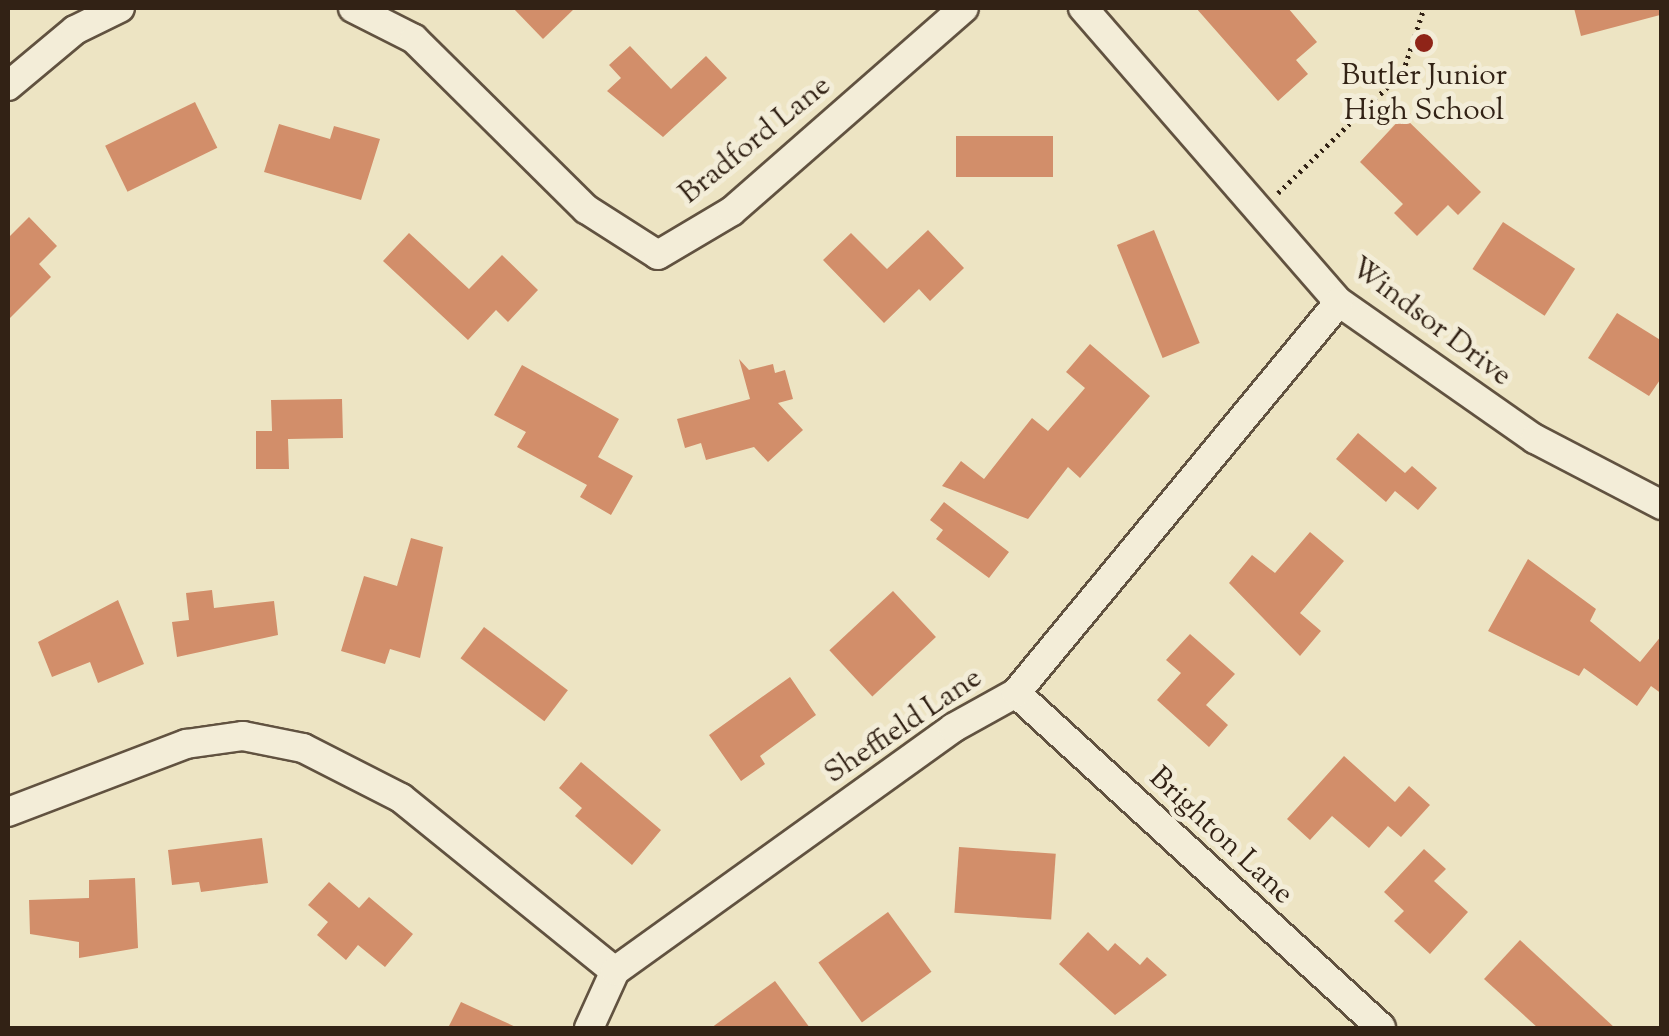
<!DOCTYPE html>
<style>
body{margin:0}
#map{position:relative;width:1669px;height:1036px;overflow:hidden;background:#ede4c3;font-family:"Sorts Mill Goudy",serif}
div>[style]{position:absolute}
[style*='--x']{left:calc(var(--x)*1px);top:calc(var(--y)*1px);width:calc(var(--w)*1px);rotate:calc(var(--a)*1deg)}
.building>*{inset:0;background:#d28e6a;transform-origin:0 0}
.path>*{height:5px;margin-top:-2.5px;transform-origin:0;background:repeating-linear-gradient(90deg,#322215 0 2.5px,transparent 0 7.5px)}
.roads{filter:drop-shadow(2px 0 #615240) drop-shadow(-2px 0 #615240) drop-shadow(0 2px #615240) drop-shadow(0 -2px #615240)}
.minor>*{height:28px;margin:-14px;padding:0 14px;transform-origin:14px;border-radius:14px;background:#f3edd8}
.dots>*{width:28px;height:28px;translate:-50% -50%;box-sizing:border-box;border:5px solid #f3edd8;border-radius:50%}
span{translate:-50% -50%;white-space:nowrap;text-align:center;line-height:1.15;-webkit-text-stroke:10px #f3edd8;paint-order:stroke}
.poi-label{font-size:30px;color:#322215}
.street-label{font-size:30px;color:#322215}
.frame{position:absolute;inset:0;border:10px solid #322215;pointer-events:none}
</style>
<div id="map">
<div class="building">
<i style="clip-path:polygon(513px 8px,575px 8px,543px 39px)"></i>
<i style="clip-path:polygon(1196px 8px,1288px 8px,1317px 42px,1296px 60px,1308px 74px,1278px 101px)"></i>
<i style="clip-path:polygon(1574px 8px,1659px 8px,1660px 15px,1581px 36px)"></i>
<i style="clip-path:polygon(630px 46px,671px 89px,706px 56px,727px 78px,663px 137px,607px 91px,621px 78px,609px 65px)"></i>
<i style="left:195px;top:102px;width:51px;height:100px;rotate:64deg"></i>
<i style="clip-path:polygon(1403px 116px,1481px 192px,1458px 215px,1448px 205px,1417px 236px,1394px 213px,1403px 204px,1360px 162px)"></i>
<i style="clip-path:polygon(279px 124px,330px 139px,334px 126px,380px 139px,361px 200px,264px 172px)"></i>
<i style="left:956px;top:136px;width:97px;height:41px"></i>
<i style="clip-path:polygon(29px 217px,57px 246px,39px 264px,51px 277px,8px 320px,8px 238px)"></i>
<i style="left:1503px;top:222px;width:86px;height:56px;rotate:33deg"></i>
<i style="clip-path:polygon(928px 230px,964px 268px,930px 301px,919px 289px,884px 323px,823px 260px,851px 233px,887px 269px)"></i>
<i style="left:1154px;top:230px;width:122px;height:40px;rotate:68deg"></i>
<i style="clip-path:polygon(409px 233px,469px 289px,502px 255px,538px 290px,508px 322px,496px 310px,468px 340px,383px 261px)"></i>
<i style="clip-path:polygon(1617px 313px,1662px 341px,1662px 377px,1649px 396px,1588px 358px)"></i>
<i style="clip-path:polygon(1090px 344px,1150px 396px,1080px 478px,1068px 467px,1028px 519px,942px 486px,961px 461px,984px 479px,1032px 418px,1048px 431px,1085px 388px,1066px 372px)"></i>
<i style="clip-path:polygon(739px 359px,749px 370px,773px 364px,775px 373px,785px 370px,793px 399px,778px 403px,803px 430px,768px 462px,754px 447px,706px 460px,701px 443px,685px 448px,677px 419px,750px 399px)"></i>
<i style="clip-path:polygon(522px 365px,619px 419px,598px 457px,633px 476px,611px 515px,580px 497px,587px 485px,517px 447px,526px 432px,494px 415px)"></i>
<i style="clip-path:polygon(342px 399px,343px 438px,288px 439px,289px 469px,256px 469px,256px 431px,272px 431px,271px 400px)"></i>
<i style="clip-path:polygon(1358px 433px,1405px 473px,1412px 466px,1437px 488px,1418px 510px,1395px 491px,1386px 502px,1336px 459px)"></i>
<i style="clip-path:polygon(944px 502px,1009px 552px,989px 578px,936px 539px,943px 530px,930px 520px)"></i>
<i style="clip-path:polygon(1310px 532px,1344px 561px,1300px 613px,1321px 631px,1300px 656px,1229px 583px,1252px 555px,1275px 573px)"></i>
<i style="clip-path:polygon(411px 538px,443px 547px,420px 658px,390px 649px,385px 664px,341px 651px,364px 576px,397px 586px)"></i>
<i style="clip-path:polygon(1528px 559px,1596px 609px,1590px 621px,1640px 662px,1662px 635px,1662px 694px,1651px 686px,1637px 706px,1584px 668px,1579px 676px,1488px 631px)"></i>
<i style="clip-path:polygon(212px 590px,214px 608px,274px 601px,278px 635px,177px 657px,172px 622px,189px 620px,186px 593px)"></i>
<i style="left:893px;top:591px;width:63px;height:87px;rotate:47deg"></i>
<i style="clip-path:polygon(118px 600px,144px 664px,98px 683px,90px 662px,52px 677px,38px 642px)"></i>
<i style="left:484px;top:627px;width:105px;height:39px;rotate:37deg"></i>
<i style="clip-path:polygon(1190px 634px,1235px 674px,1206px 705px,1228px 725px,1209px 747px,1157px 700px,1181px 673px,1166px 660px)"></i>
<i style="clip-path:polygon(790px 677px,816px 715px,760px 756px,765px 764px,741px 781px,709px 735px)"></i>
<i style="clip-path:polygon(1344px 756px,1395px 802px,1409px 786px,1430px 805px,1401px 837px,1388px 826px,1369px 848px,1332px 816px,1310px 840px,1287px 819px)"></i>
<i style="clip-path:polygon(581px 762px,661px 830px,632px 865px,575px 816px,582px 808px,559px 788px)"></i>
<i style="clip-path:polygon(262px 838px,268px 883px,201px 892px,199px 882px,172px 885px,168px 850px)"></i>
<i style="left:959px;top:847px;width:97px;height:66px;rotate:4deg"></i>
<i style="clip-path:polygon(1424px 849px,1446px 869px,1434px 881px,1468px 912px,1430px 954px,1394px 921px,1404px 911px,1384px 892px)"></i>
<i style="clip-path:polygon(135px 878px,138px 948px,79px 958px,79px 942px,30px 934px,29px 900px,89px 898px,89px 880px)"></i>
<i style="clip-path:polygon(329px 882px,359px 908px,369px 897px,413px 934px,385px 967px,358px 945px,346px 960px,317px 935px,328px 922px,308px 905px)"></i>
<i style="left:888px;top:912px;width:74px;height:86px;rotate:54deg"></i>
<i style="clip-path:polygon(1088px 932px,1108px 951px,1115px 943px,1140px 965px,1147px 957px,1167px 975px,1115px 1015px,1059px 964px)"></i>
<i style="clip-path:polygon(1520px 940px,1615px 1028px,1538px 1028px,1484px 979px)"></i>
<i style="clip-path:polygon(775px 981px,810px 1028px,711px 1028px)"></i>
<i style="clip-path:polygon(461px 1002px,518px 1028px,448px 1028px)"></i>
</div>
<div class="path">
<i style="--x:1278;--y:193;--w:174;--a:-44.1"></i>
<i style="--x:1403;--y:72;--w:67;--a:-71.8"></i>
</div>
<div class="roads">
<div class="minor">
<i style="--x:353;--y:8;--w:68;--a:26.9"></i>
<i style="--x:414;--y:39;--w:242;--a:44.7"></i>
<i style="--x:586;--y:209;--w:85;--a:32.6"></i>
<i style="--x:658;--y:255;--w:86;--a:-30.7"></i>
<i style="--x:732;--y:211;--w:308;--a:-41.2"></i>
<i style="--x:1083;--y:8;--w:390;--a:49"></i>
<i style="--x:1339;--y:302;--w:239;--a:35"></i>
<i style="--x:1535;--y:439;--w:143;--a:27.5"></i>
<i style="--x:8;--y:86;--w:87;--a:-39.9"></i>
<i style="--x:75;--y:30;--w:50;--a:-26.1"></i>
<i style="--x:1016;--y:693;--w:495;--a:42.5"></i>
<i style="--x:8;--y:812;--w:191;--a:-20.9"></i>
<i style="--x:186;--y:744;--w:58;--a:-8"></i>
<i style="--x:243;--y:736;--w:61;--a:11.3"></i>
<i style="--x:303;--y:748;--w:110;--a:27"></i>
<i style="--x:401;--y:798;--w:275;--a:39"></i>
<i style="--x:589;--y:1028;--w:63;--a:-65.5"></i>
<i style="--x:615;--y:971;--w:416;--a:-35.7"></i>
<i style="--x:953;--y:728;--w:72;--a:-29.1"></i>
<i style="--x:1016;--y:693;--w:507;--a:-50.44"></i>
</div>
</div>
<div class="dots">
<i style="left:1424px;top:43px;background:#8f2418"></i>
</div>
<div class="poi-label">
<span style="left:1424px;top:94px">Butler Junior<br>High School</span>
</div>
<div class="street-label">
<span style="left:756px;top:141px;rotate:-39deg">Bradford Lane</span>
<span style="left:1430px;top:323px;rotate:37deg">Windsor Drive</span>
<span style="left:904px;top:727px;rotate:-34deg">Sheffield Lane</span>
<span style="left:1220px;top:837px;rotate:43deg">Brighton Lane</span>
</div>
<div class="frame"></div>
</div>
